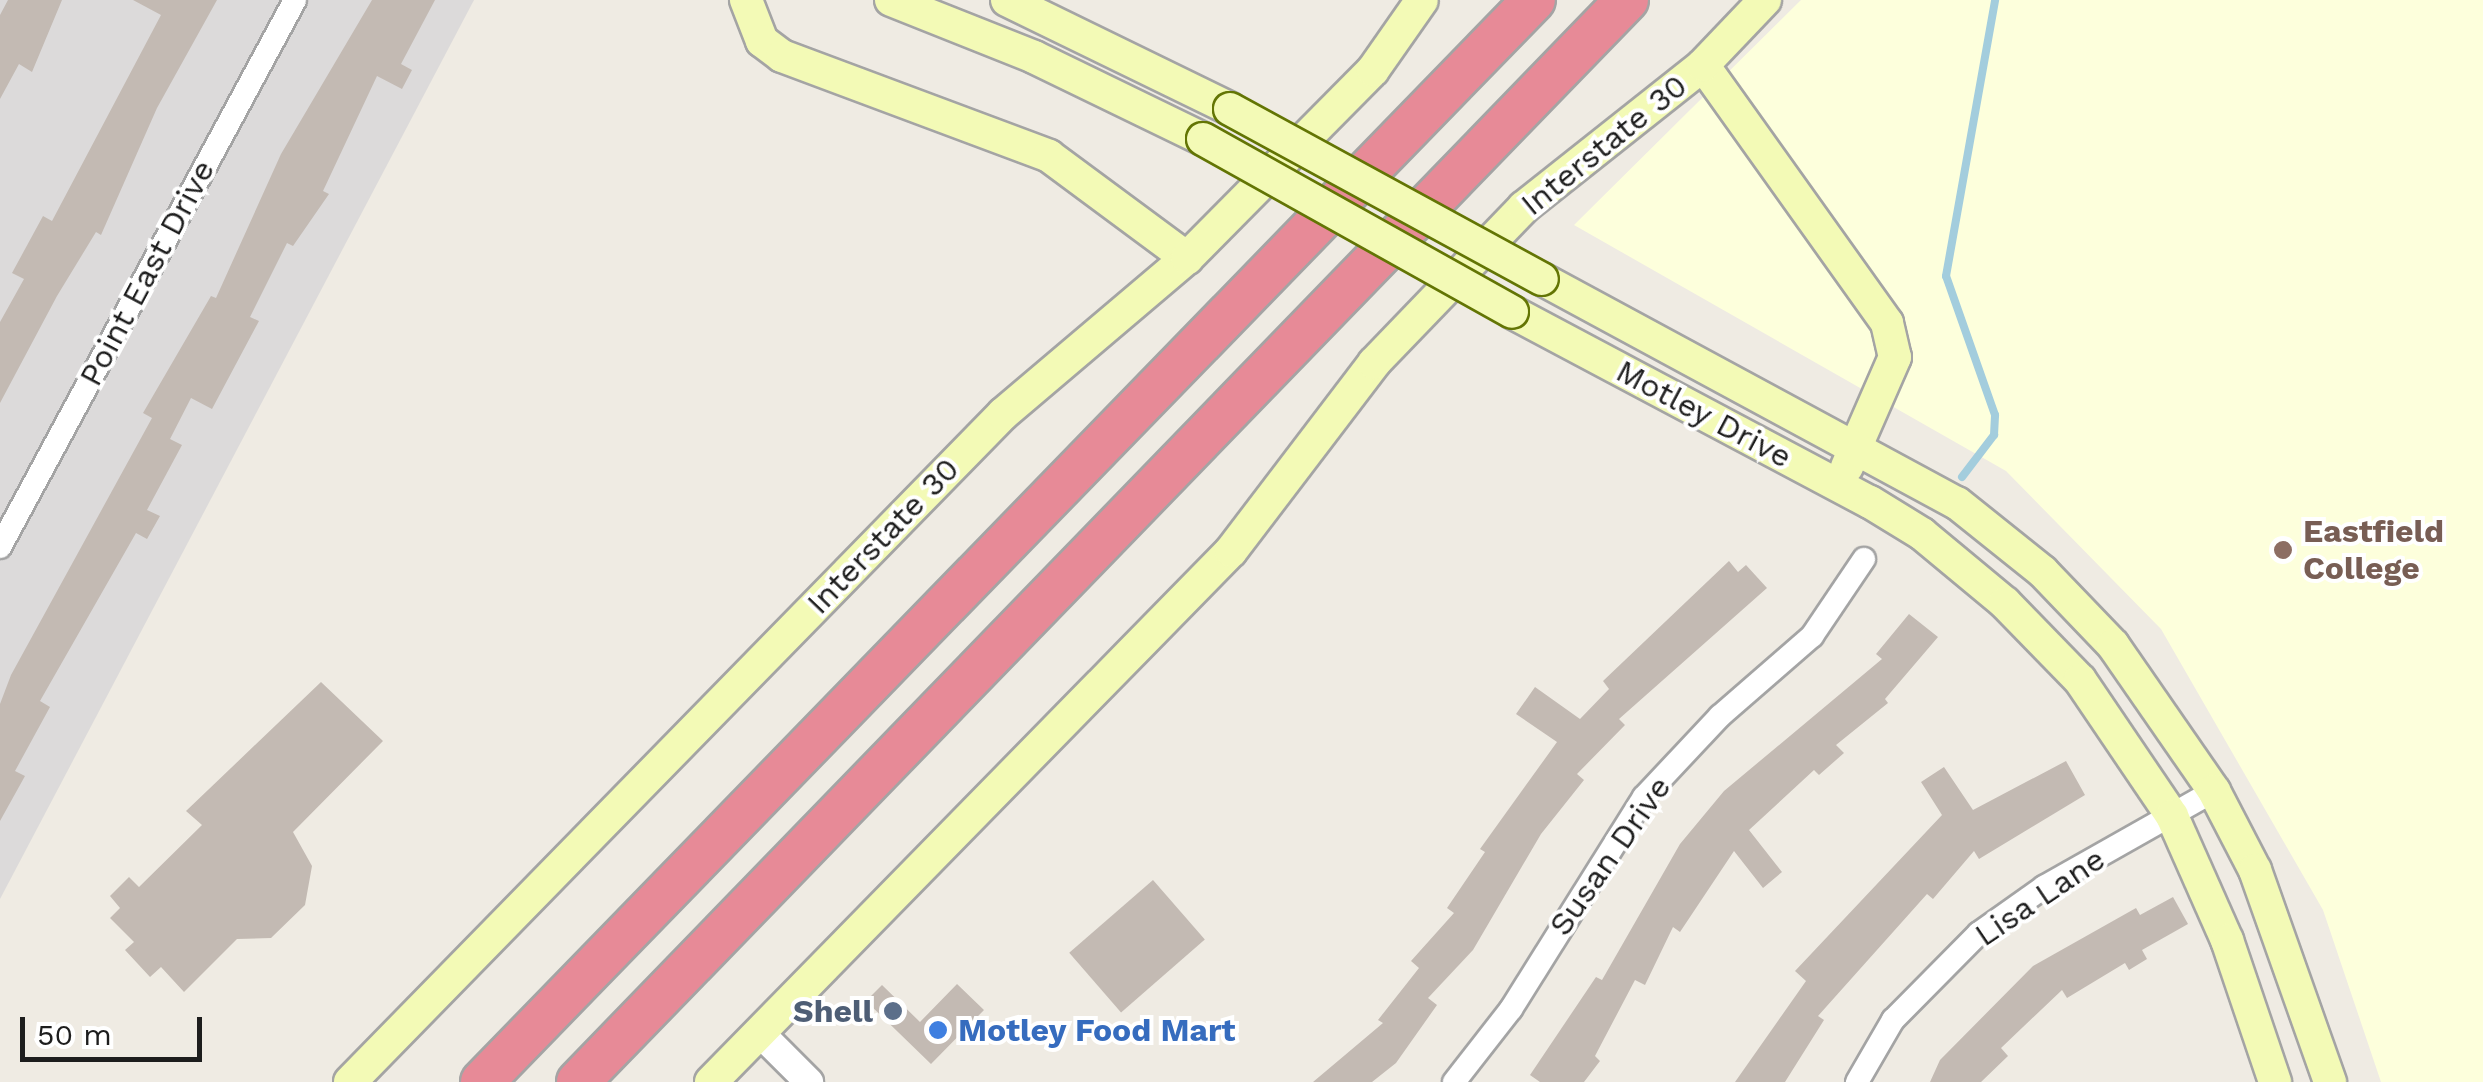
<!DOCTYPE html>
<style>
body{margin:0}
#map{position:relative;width:2483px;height:1082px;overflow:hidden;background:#efebe3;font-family:"Work Sans",sans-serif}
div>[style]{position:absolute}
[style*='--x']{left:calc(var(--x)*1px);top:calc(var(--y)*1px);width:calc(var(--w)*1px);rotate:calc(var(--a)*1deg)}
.residential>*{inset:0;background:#dcdada}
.education>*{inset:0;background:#fdffdc}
.stream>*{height:8px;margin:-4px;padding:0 4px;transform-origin:4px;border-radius:4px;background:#a3cddd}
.building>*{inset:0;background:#c3bab3;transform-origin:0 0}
.roads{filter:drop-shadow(2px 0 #a4a4a4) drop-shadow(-2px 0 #a4a4a4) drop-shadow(0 2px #a4a4a4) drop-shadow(0 -2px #a4a4a4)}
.minor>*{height:22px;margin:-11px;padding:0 11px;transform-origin:11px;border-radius:11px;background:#fff}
.tertiary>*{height:28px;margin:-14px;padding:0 14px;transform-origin:14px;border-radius:14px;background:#fff}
.secondary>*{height:32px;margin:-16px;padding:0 16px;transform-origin:16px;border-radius:16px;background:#f3fab6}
.motorway>*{height:42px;margin:-21px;padding:0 21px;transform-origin:21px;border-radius:21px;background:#e78a97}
.bridges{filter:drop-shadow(2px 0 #637504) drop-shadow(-2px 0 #637504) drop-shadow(0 2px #637504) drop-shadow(0 -2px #637504)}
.secondary-bridge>*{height:32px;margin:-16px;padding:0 16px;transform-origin:16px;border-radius:16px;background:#f3fab6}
.dots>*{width:28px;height:28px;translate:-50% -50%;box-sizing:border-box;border:5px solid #fff;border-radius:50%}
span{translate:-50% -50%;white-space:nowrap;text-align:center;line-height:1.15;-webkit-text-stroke:8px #fff;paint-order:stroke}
.street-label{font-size:32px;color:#1d1d1d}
.education-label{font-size:32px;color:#785e54;font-weight:700}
.left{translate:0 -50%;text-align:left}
.service-label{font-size:32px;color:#4e5e75;font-weight:700}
.right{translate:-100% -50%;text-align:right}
.shop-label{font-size:32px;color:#366cbe;font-weight:700}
.scale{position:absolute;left:20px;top:1017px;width:182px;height:45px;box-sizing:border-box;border:5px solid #1d1d1d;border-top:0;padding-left:12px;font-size:30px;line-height:35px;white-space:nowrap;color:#1d1d1d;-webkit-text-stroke:8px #fff;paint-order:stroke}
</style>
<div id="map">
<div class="residential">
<i style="clip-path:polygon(0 0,474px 0,0 899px)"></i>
</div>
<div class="education">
<i style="clip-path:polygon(1801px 0,2483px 0,2483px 1082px,2381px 1082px,2323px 910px,2161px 629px,2006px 471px,1574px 225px)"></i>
</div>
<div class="stream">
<i style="--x:1962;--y:477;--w:53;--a:-52.7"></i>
<i style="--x:1994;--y:435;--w:20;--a:-87"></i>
<i style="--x:1995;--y:415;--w:147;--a:-109.4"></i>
<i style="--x:1946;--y:276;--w:280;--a:-79.9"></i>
</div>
<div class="building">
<i style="clip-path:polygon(8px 0,62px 0,32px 72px,19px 64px,0 99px,0 15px)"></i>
<i style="clip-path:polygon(133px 0,217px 0,157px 108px,101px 235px,96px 232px,57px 296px,0 403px,0 322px,24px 279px,12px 273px,43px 216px,52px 221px,161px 15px)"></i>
<i style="clip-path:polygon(372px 0,435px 0,401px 64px,412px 70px,402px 89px,377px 76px,323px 191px,329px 194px,293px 246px,287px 243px,250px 317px,259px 321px,212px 409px,191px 398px,170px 439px,182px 445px,147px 510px,160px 516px,147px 539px,136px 533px,40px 701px,50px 707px,15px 771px,25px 776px,0 821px,0 704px,11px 675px,152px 418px,143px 413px,211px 296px,216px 298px,281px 154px)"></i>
<i style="clip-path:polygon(1729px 561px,1738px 572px,1746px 565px,1767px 588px,1619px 719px,1625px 725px,1577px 774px,1584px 780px,1541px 834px,1473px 950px,1428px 998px,1437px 1005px,1396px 1063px,1372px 1082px,1313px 1082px,1383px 1023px,1378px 1020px,1419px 968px,1411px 961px,1454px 913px,1447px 908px,1485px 852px,1480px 849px,1557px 742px,1516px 714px,1535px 687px,1580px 719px,1609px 689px,1603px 681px)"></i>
<i style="clip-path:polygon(1909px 614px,1938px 637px,1885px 699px,1888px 703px,1836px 745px,1844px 753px,1819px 775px,1814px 770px,1749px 830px,1782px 872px,1763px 888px,1734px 851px,1680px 932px,1673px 927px,1645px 985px,1635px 980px,1595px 1056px,1600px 1061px,1584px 1082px,1540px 1082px,1530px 1075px,1596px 977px,1602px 980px,1680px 844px,1724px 791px,1882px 659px,1876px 654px)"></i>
<i style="clip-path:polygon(321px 682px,383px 741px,293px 832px,312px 866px,305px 905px,271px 938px,237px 939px,184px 992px,161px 967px,150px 977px,125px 950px,134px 942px,110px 918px,120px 908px,110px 896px,129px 877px,139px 887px,202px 825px,186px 811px)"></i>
<i style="clip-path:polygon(2066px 761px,2085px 795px,1979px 859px,1974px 851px,1933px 899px,1927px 894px,1818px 1016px,1824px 1020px,1785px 1082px,1735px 1082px,1806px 981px,1795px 971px,1942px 815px,1921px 782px,1944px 767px,1973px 810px)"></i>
<i style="left:1153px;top:880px;width:79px;height:111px;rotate:49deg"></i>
<i style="clip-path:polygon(2173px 897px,2188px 924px,2142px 950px,2147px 959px,2129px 970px,2125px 963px,2067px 998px,2062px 990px,2001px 1048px,2008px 1056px,1981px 1082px,1930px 1082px,1940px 1060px,2033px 966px,2136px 908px,2140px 915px)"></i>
<i style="clip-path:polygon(957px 984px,984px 1010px,931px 1064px,866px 1001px,882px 985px,920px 1022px)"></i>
</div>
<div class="roads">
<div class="minor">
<i style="--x:0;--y:547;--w:621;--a:-61.66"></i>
<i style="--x:1454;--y:1082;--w:93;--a:-52"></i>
<i style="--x:1511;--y:1009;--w:250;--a:-57.9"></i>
<i style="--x:1644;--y:797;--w:111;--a:-46.8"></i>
<i style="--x:1720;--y:716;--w:122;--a:-41"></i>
<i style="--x:1812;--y:636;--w:93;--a:-56"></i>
<i style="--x:1857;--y:1082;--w:72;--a:-59.9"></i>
<i style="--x:1893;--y:1020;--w:122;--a:-45.3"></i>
<i style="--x:1979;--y:933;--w:80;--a:-35.3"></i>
<i style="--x:2044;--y:887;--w:195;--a:-29.5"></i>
</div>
<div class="tertiary">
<i style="--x:759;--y:1032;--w:71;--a:45"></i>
</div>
<div class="secondary">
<i style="--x:746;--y:0;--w:44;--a:68.7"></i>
<i style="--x:762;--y:41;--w:25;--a:37"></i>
<i style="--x:782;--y:56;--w:285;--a:20.5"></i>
<i style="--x:1049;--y:156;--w:172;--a:36.5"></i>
<i style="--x:891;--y:0;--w:154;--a:21.7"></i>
<i style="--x:1034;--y:57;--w:188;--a:25.9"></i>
<i style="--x:1007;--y:0;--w:248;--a:26"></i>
<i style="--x:1703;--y:65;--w:317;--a:54.5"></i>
<i style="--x:1887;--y:323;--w:35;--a:77"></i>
<i style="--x:1895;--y:357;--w:120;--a:113.6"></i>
<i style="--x:1542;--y:279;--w:472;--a:28.4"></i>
<i style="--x:1957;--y:503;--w:110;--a:38.7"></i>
<i style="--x:2043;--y:572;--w:101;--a:46.2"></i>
<i style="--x:2113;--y:645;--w:178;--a:55.3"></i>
<i style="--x:2214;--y:791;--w:89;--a:62.6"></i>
<i style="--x:2255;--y:870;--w:225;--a:70.5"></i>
<i style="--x:1512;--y:312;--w:405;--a:28"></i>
<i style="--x:1870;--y:502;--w:61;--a:31.6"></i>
<i style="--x:1922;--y:534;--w:108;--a:39.7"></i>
<i style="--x:2005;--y:603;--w:107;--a:45.8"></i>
<i style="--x:2080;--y:680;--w:164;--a:55.9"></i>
<i style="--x:2172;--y:816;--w:136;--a:66.1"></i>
<i style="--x:2227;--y:940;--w:150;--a:71.3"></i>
<i style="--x:350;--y:1082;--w:934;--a:-45.65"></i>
<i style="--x:1003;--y:414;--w:241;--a:-40.3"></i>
<i style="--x:1187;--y:258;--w:264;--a:-45.3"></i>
<i style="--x:1373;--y:70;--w:85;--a:-55"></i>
<i style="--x:711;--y:1082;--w:743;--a:-45.6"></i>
<i style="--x:1231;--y:551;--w:236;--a:-52.7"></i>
<i style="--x:1374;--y:363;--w:216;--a:-46.1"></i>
<i style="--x:1524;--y:207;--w:228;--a:-38.4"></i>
<i style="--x:1703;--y:65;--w:90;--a:-46.4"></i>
</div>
<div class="motorway">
<i style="--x:482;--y:1082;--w:1509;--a:-45.81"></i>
<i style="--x:578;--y:1082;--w:1507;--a:-45.89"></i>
</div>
</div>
<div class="bridges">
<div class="secondary-bridge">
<i style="--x:1230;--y:109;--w:355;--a:28.6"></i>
<i style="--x:1203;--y:139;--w:354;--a:29.2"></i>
</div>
</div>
<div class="dots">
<i style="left:2283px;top:550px;background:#8d6e63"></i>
<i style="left:893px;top:1011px;background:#5c6f8a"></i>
<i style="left:938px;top:1030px;background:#3f7fe0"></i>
</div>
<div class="street-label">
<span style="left:1604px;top:145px;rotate:-39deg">Interstate 30</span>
<span style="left:147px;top:273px;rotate:-62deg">Point East Drive</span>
<span style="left:1704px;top:414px;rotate:28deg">Motley Drive</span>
<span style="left:883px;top:536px;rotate:-46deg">Interstate 30</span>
<span style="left:1610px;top:856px;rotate:-55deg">Susan Drive</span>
<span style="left:2040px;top:897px;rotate:-34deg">Lisa Lane</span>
</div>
<div class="education-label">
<span class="left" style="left:2303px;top:550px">Eastfield<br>College</span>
</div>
<div class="service-label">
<span class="right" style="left:873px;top:1011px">Shell</span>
</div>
<div class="shop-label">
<span class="left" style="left:958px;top:1030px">Motley Food Mart</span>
</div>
<div class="scale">50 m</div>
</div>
